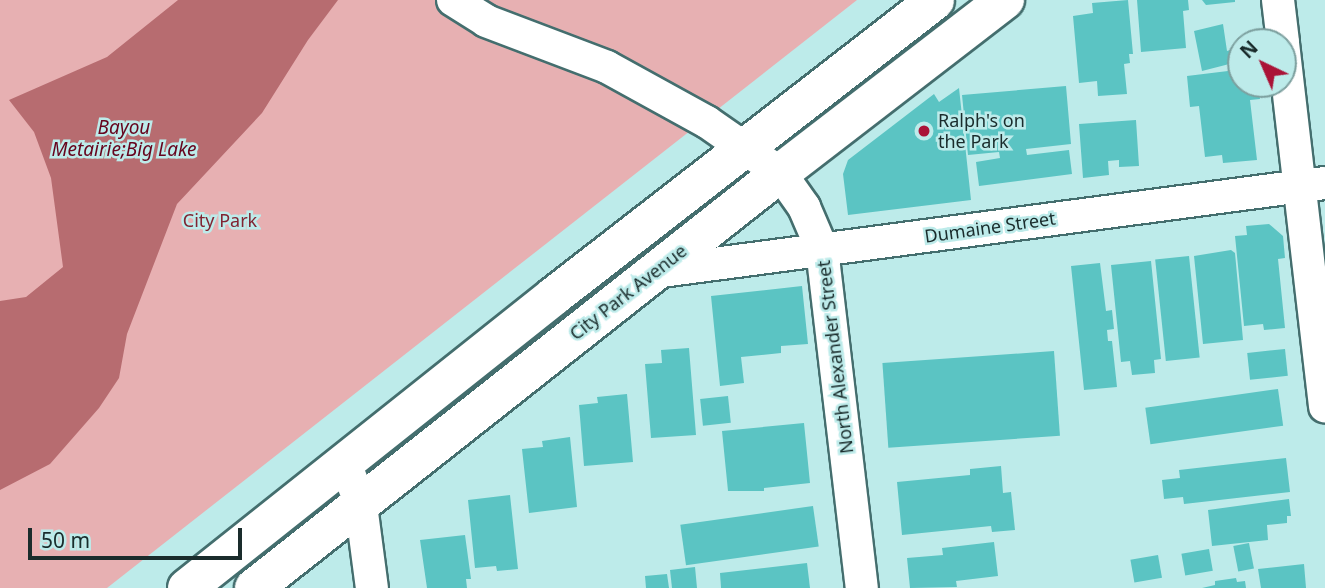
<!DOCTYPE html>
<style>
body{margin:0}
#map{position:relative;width:1325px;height:588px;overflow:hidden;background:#bdebea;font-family:"Noto Sans",sans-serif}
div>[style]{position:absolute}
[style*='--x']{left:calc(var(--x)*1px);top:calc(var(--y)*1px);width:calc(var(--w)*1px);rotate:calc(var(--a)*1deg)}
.green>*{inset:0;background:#e7b0b2}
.water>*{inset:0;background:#b76c70}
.building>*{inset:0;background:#5bc4c3;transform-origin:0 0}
.roads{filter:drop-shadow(2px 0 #446e6e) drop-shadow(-2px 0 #446e6e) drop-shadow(0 2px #446e6e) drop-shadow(0 -2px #446e6e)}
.street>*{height:32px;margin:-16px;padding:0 16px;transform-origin:16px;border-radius:16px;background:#fff}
.secondary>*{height:38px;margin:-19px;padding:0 19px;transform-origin:19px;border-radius:19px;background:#fff}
.dots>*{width:19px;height:19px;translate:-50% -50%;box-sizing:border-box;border:4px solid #bdebea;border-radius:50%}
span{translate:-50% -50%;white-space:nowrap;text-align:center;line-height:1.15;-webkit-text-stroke:5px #bdebea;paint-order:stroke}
.poi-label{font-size:18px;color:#1a2c2c}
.left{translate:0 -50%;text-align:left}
.park-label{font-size:18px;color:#812432}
.street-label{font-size:18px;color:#1a2c2c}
.water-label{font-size:19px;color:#66041d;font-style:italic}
.north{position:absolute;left:1227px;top:28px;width:70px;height:70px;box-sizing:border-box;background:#bdebea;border:2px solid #7c9f9e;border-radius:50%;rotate:316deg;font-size:19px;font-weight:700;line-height:28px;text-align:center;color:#1a2c2c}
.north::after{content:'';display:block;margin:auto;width:24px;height:32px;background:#aa1337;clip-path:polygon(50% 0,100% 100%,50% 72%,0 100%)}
.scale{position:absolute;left:28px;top:528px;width:214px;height:32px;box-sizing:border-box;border:4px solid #1a2c2c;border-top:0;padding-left:9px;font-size:21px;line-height:24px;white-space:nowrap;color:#1a2c2c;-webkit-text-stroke:5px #bdebea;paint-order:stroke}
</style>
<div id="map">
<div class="green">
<i style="clip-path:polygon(0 0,857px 0,107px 588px,0 588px)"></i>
</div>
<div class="water">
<i style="clip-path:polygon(178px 0,338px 0,308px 40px,262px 113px,177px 204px,127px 334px,119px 378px,99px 408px,50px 464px,0 490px,0 301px,26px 297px,63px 267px,51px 178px,34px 132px,9px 100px,107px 57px)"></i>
</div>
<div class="building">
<i style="clip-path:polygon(1128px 0,1133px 54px,1129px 54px,1130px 63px,1124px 64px,1127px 94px,1098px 96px,1097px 81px,1079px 83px,1073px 16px,1093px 13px,1092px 3px)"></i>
<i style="clip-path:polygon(1137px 0,1188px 0,1189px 10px,1183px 11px,1186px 48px,1141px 52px)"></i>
<i style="clip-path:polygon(1202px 0,1235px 0,1235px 2px,1206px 5px)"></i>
<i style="clip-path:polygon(1223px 24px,1227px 51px,1241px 47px,1241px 61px,1202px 71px,1194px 31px)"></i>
<i style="clip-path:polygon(1241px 65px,1241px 84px,1258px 84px,1260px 99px,1250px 100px,1257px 160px,1223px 163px,1222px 155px,1205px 157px,1199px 106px,1190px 107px,1187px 76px,1228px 71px,1228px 66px)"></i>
<i style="clip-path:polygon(1066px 86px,1071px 144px,1026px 149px,1027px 155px,1069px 150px,1072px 174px,979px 186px,976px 162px,1012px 156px,1000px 158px,999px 152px,968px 155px,962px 95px)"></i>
<i style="clip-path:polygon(959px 88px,971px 200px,848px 215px,843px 174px,848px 160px,934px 94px,939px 102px)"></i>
<i style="clip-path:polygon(1136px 120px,1139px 166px,1119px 167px,1119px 160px,1108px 161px,1109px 175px,1083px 178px,1079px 124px)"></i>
<i style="clip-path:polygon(1269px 224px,1283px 236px,1285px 258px,1278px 259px,1285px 328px,1264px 330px,1263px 324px,1244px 326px,1235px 236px,1247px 235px,1246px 226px)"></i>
<i style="clip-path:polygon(1231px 250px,1235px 253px,1243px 340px,1203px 344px,1194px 256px)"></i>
<i style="left:1189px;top:256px;width:102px;height:34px;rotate:84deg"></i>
<i style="clip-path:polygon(1151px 261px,1161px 359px,1154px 360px,1155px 373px,1132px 375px,1130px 361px,1121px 362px,1111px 265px)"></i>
<i style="clip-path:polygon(1100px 263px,1106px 311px,1112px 310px,1114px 329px,1107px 330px,1108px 341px,1112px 341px,1117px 387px,1084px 390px,1071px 266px)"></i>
<i style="clip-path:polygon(802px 286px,808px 344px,781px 346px,781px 353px,741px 357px,744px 383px,720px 386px,711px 296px)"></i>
<i style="clip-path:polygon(689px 348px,696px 435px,651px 438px,645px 364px,662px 363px,661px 350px)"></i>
<i style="left:1285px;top:349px;width:27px;height:38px;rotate:84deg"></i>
<i style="left:1054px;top:351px;width:85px;height:172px;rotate:86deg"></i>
<i style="left:1278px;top:389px;width:37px;height:134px;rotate:82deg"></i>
<i style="clip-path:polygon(627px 394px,633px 462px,584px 466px,579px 405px,598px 403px,597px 397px)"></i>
<i style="left:728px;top:396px;width:27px;height:28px;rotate:84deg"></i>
<i style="clip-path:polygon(804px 423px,810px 483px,764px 488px,764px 491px,728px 491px,722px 431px)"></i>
<i style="clip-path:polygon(570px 437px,577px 507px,529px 513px,522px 449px,543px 447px,542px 441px)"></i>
<i style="clip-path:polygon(1286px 458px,1290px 492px,1184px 504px,1183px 497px,1164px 499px,1162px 480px,1180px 478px,1179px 470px)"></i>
<i style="clip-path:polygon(1001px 466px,1003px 493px,1011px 492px,1015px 530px,992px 532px,991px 526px,902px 535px,897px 482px,970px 475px,970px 469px)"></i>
<i style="clip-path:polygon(510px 495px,518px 569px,497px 571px,496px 566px,475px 568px,468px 500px)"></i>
<i style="clip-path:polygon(1289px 499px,1291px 516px,1287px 516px,1287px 523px,1267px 525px,1268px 540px,1212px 546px,1208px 510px)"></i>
<i style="left:813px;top:506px;width:41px;height:134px;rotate:82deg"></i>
<i style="clip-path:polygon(465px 535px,471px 579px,466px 579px,467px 588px,427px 588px,420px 540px)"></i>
<i style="clip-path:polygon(994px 542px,998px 576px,956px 581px,957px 587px,910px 588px,907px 558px,943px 555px,942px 548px)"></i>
<i style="left:1249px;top:543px;width:26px;height:16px;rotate:79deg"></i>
<i style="left:1209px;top:549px;width:22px;height:28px;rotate:80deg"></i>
<i style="left:1158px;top:555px;width:23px;height:28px;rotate:80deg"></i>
<i style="clip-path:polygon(807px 563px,810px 588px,721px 588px,720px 573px)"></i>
<i style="clip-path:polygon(1304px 564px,1306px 588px,1261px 588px,1258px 569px)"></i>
<i style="clip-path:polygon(695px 567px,697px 588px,672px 588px,670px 570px)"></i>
<i style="clip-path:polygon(667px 574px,669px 588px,646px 588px,645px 576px)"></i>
<i style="clip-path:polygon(1236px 578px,1237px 582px,1245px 581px,1246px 588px,1202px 588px,1215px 585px,1215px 581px)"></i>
</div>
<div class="roads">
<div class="street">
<i style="--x:453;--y:0;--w:39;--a:32"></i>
<i style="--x:486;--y:21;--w:129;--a:20.8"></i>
<i style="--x:607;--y:67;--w:114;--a:28.8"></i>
<i style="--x:707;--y:122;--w:89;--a:34.9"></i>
<i style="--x:780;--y:173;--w:42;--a:54.8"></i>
<i style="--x:804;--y:207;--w:46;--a:66.8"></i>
<i style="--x:822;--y:249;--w:341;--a:83.3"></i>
<i style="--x:1278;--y:0;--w:42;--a:83.2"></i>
<i style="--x:1283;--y:43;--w:366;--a:83.4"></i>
<i style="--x:654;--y:272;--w:677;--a:-7.56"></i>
<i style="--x:345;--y:463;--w:45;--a:69.1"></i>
<i style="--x:361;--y:505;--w:84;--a:82.5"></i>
</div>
<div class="secondary">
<i style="--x:187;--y:588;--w:469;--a:-38.5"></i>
<i style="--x:554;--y:296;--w:482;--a:-37.8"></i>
<i style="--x:254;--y:588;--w:670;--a:-38.27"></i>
<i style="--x:780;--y:173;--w:284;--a:-37.6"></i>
</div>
</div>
<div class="dots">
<i style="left:924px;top:131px;background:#aa1337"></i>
</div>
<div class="poi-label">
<span class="left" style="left:938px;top:131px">Ralph's on<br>the Park</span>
</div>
<div class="park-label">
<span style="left:220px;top:220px">City Park</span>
</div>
<div class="street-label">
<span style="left:990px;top:227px;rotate:-8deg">Dumaine Street</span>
<span style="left:628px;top:292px;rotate:-38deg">City Park Avenue</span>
<span style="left:835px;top:357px;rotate:-97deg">North Alexander Street</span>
</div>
<div class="water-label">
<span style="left:124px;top:139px">Bayou<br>Metairie;Big Lake</span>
</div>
<div class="north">N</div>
<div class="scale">50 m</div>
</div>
